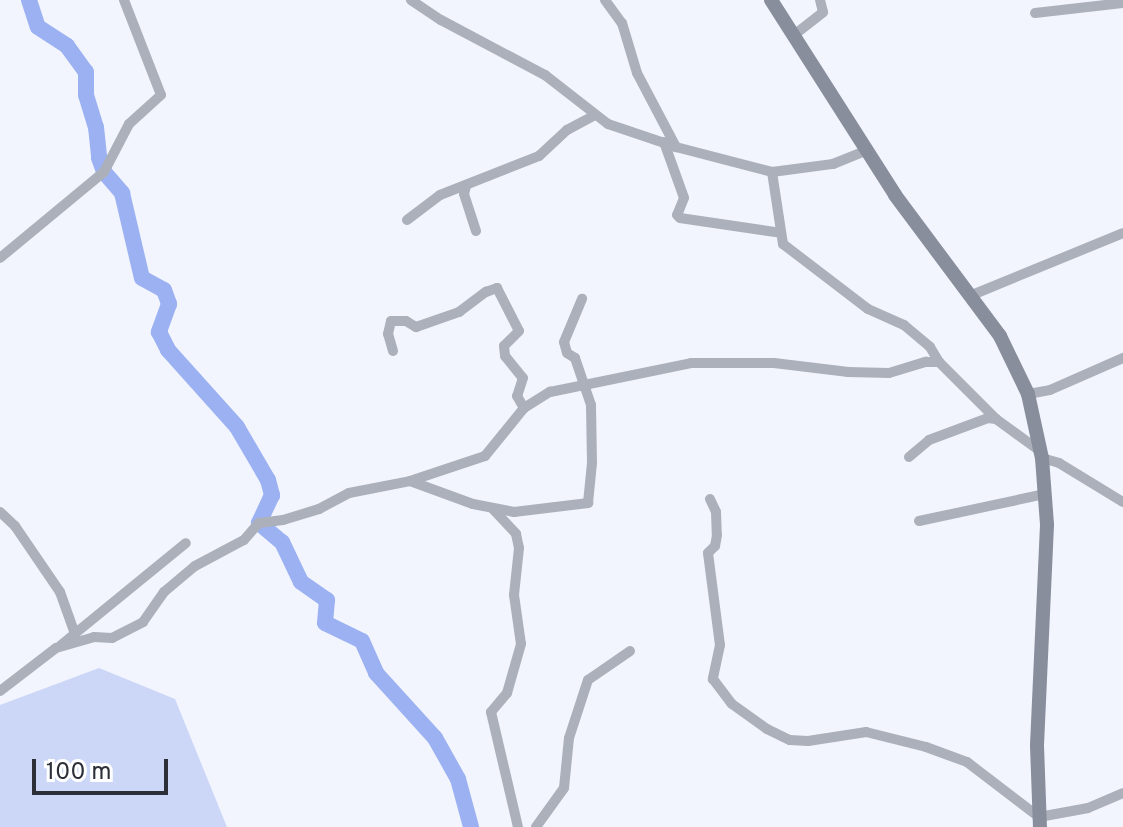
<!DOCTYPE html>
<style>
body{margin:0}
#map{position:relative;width:1123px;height:827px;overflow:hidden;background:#f2f5fe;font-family:Overpass,sans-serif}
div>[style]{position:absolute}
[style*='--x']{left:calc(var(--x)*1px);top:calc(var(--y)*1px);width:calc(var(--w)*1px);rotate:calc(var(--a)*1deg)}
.green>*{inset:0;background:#ccd7f8}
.river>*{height:16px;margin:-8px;padding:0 8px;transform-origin:8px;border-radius:8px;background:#9bb1f2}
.street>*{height:10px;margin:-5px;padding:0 5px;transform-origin:5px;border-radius:5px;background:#acb0ba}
.secondary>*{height:14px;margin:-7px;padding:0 7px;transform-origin:7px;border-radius:7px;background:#898e9c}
span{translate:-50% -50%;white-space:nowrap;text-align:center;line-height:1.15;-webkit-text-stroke:8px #fff;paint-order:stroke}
.scale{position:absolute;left:32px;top:759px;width:136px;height:36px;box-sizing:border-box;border:4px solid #2c2f38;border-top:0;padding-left:10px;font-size:24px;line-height:28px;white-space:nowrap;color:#2c2f38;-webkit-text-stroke:6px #fff;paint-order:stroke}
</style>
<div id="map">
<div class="green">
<i style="clip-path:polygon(99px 668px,175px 699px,227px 827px,0 827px,0 705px)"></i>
</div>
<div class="river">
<i style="--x:29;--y:0;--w:28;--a:72"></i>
<i style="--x:38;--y:27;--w:35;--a:33"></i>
<i style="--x:67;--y:46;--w:32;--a:54"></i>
<i style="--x:86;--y:72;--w:23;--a:90"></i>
<i style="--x:86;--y:95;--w:34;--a:73"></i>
<i style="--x:96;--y:127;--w:31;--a:84"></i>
<i style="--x:99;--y:158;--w:15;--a:70"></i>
<i style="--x:104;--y:172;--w:28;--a:49"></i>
<i style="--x:122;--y:193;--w:87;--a:76.8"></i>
<i style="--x:142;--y:278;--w:25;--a:29"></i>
<i style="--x:164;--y:290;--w:15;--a:70"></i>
<i style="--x:169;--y:304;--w:30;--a:110"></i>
<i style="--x:159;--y:332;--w:20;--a:63"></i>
<i style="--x:168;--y:350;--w:103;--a:48.1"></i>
<i style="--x:237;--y:427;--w:61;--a:59.7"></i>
<i style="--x:268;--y:480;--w:16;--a:75"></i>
<i style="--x:272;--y:495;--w:31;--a:115"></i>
<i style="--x:259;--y:523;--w:30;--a:40"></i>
<i style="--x:282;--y:542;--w:44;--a:64.6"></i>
<i style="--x:301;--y:582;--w:32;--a:35"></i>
<i style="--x:327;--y:600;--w:23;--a:95"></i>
<i style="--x:325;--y:623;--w:41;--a:25.9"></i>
<i style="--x:362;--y:641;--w:35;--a:66"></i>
<i style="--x:376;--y:673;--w:88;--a:47.8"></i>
<i style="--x:435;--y:738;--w:47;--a:60.7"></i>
<i style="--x:458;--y:779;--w:50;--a:74.8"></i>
</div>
<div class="street">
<i style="--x:411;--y:0;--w:36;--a:34"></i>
<i style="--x:441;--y:20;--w:118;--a:27.9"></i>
<i style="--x:545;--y:75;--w:80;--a:37.9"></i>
<i style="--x:608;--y:124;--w:72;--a:18.7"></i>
<i style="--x:676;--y:147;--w:99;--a:14.6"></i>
<i style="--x:772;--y:172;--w:62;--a:-7.5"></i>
<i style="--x:833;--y:164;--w:35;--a:-22"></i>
<i style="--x:605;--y:0;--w:29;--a:54"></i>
<i style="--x:622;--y:23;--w:52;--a:73.3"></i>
<i style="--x:637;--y:73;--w:84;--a:62.2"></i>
<i style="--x:1035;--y:13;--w:89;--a:-6.5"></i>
<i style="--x:794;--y:35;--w:37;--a:-38"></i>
<i style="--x:823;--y:12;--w:12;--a:-104"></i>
<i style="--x:664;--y:142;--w:59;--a:70.3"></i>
<i style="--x:684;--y:198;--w:18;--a:112"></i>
<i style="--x:677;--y:215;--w:4;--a:45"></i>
<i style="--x:680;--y:218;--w:102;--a:8.4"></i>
<i style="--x:772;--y:172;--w:73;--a:81.3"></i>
<i style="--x:783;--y:244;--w:107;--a:37.4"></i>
<i style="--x:868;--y:309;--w:39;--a:24"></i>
<i style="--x:904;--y:325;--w:34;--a:40"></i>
<i style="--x:930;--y:347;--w:17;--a:59"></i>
<i style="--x:939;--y:362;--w:81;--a:45"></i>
<i style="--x:996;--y:419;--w:54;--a:36"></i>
<i style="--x:466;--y:186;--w:8;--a:104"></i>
<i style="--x:464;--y:194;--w:39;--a:72"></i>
<i style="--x:407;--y:220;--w:41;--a:-37.1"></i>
<i style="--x:440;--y:195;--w:106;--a:-21.5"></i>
<i style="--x:539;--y:156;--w:38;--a:-43"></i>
<i style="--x:567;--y:130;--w:30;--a:-28"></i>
<i style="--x:0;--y:258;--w:135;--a:-39.6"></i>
<i style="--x:104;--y:172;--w:54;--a:-62.5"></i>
<i style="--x:129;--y:124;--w:43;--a:-42.2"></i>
<i style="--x:161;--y:95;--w:102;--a:-111.3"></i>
<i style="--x:972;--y:295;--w:163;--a:-22.3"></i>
<i style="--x:393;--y:351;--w:18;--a:-106"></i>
<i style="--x:388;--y:334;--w:13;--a:-77"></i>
<i style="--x:391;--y:321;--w:15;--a:0"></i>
<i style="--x:406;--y:321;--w:12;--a:31"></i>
<i style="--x:416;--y:327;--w:46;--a:-19.2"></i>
<i style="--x:459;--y:312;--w:34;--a:-37"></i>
<i style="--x:486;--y:292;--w:12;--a:-20"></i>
<i style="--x:497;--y:288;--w:48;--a:62.9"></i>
<i style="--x:519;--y:331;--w:21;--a:135"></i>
<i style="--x:504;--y:346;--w:10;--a:84"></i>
<i style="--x:505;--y:356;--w:28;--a:51"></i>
<i style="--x:523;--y:378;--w:19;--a:108"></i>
<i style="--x:517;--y:396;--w:14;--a:60"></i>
<i style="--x:1028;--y:394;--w:22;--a:-10"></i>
<i style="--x:1050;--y:390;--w:80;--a:-23.7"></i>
<i style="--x:909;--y:457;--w:26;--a:-40"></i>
<i style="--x:929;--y:440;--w:63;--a:-20.4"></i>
<i style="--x:988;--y:418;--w:8;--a:7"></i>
<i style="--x:1042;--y:458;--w:18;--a:16"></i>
<i style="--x:1059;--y:463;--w:75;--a:31.4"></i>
<i style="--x:410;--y:481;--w:67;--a:20.1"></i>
<i style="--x:473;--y:504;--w:42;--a:11"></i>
<i style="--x:514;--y:512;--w:75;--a:-6.9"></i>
<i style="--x:588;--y:503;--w:40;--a:-84.3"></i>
<i style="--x:592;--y:463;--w:58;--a:-91"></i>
<i style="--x:591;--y:405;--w:50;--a:-108.8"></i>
<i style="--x:575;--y:358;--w:9;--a:-148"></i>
<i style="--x:567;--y:353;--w:11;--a:-105"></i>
<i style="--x:564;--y:342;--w:47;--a:-67.3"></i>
<i style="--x:710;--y:499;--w:14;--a:65"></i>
<i style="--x:716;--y:512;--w:23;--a:88"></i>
<i style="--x:717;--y:535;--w:11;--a:100"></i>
<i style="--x:715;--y:546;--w:10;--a:135"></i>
<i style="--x:708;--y:553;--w:93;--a:82.6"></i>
<i style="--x:720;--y:645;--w:35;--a:102"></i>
<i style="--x:713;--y:679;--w:31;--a:53"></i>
<i style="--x:732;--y:704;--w:43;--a:35.5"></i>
<i style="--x:767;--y:729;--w:25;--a:26"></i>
<i style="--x:790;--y:740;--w:18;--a:3"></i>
<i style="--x:808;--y:741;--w:59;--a:-8.8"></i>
<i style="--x:866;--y:732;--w:62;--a:14"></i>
<i style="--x:926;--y:747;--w:44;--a:20.1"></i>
<i style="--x:967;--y:762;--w:91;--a:37.4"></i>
<i style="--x:1039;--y:817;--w:50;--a:-10.4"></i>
<i style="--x:1088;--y:808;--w:38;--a:-23"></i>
<i style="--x:493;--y:509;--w:34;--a:47"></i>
<i style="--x:516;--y:534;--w:14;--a:78"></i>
<i style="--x:519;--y:548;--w:47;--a:96.1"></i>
<i style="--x:514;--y:595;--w:49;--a:81.9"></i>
<i style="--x:521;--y:644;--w:51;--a:105.9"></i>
<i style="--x:507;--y:693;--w:25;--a:130"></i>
<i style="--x:491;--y:712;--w:118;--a:76.8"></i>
<i style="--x:0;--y:512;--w:21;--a:43"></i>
<i style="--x:15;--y:526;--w:80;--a:55.7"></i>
<i style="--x:60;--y:592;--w:45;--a:70.3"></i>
<i style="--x:919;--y:521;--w:129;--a:-12.1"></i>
<i style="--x:61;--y:645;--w:161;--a:-39.2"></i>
<i style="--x:0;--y:691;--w:71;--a:-37.5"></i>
<i style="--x:56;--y:648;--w:40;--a:-16"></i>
<i style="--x:94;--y:637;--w:18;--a:3"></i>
<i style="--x:112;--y:638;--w:35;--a:-27"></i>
<i style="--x:143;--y:622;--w:37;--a:-55"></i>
<i style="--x:164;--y:592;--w:40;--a:-40"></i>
<i style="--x:195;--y:566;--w:55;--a:-28"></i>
<i style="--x:244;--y:540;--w:23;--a:-49"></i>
<i style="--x:259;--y:523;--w:24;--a:-7"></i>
<i style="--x:283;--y:520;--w:38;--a:-17"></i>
<i style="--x:319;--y:509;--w:34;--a:-28"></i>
<i style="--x:349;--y:493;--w:62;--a:-11.1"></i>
<i style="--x:410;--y:481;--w:79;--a:-18.4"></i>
<i style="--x:485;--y:456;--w:62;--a:-50.9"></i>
<i style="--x:524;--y:408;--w:31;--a:-32"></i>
<i style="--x:550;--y:392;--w:144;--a:-11.6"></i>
<i style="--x:691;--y:363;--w:83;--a:0"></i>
<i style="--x:774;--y:363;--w:75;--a:6.9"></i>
<i style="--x:848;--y:372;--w:41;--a:1.4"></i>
<i style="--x:889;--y:373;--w:39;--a:-17"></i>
<i style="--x:926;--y:362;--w:13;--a:0"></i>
<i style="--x:536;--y:827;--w:48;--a:-54.3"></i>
<i style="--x:564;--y:788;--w:50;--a:-84.3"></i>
<i style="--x:569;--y:738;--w:61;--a:-71.9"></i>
<i style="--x:588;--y:680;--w:51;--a:-34.6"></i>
</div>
<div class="secondary">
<i style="--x:771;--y:0;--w:231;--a:57.5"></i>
<i style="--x:895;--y:195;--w:176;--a:53.3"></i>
<i style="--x:1000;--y:336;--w:64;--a:64.2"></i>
<i style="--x:1028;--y:394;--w:66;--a:77.7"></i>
<i style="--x:1042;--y:458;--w:67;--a:85.7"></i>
<i style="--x:1047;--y:525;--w:221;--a:92.6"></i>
<i style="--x:1037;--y:746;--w:81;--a:87.9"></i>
</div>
<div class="scale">100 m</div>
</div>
